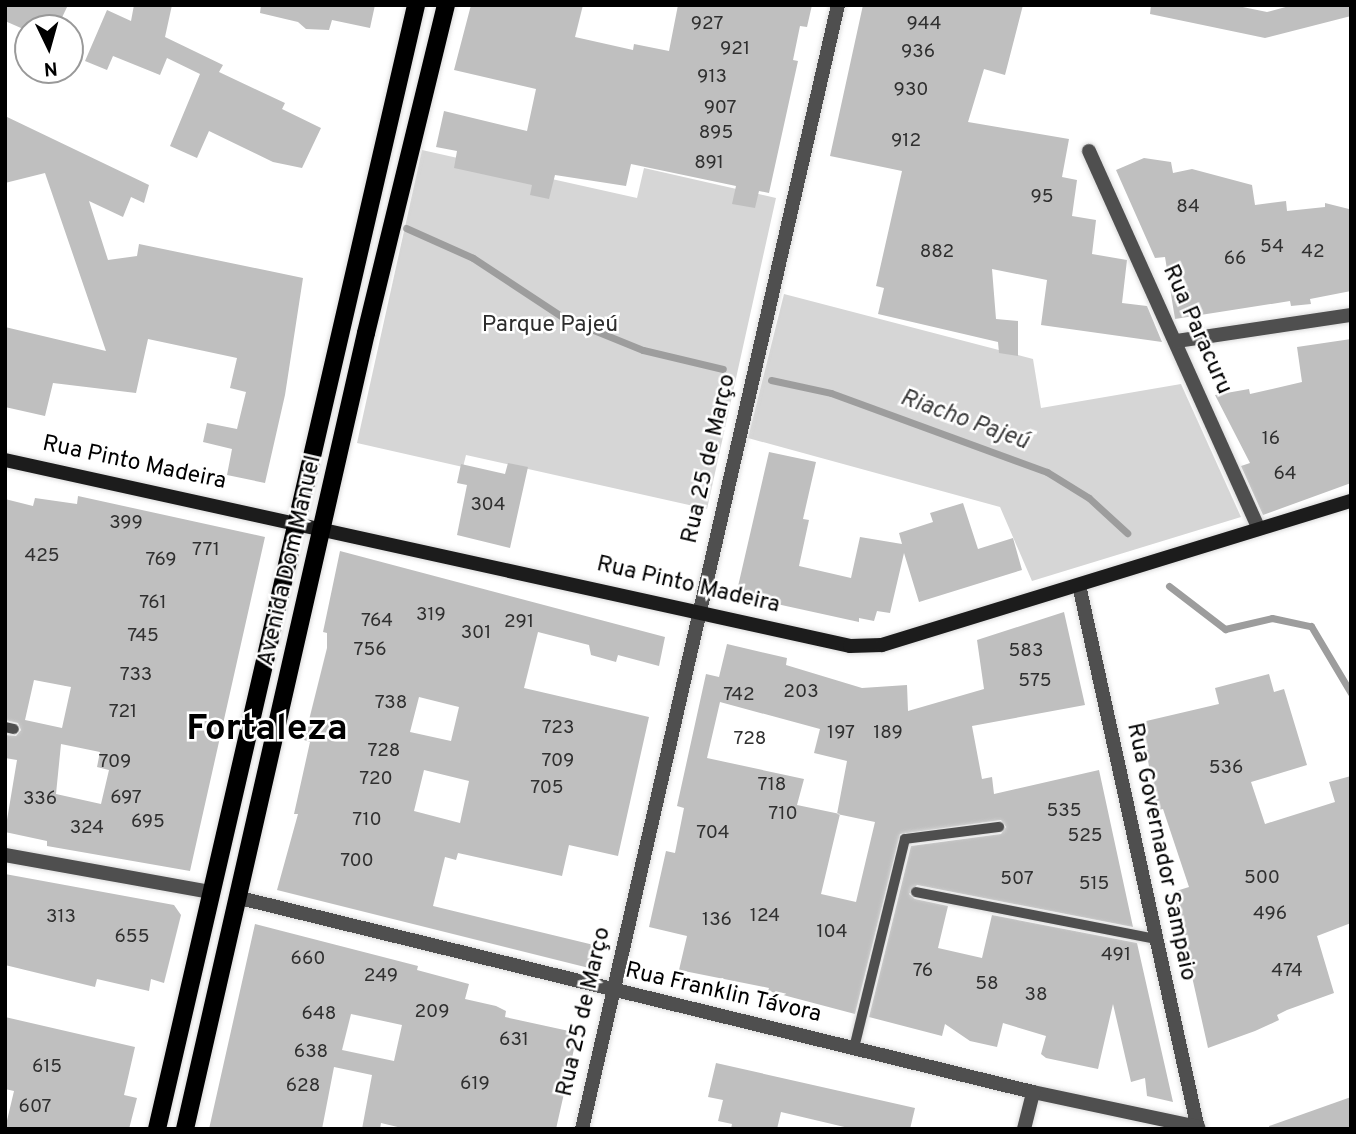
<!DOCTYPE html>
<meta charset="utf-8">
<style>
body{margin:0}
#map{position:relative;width:1356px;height:1134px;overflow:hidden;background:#fff;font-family:Overpass,sans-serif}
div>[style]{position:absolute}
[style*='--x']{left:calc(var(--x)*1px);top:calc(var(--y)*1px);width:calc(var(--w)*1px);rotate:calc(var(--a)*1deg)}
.green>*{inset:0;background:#d6d6d6}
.stream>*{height:7px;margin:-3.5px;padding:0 3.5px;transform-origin:3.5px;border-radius:3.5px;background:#9d9d9d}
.building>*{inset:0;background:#bfbfbf}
.roads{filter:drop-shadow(0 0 2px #dbdbdb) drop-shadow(0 0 2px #dbdbdb)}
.lane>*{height:10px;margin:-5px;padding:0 5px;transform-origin:5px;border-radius:5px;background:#4f4f4f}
.street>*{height:14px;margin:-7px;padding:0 7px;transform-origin:7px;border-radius:7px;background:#4f4f4f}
.secondary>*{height:14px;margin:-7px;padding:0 7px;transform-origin:7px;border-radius:7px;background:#1c1c1c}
.primary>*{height:18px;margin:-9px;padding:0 9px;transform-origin:9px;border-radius:9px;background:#000}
span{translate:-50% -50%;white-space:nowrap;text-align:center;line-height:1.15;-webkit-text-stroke:5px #fff;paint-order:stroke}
.number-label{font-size:19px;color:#303030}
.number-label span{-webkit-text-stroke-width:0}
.park-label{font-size:23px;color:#2d2d2d}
.street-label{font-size:23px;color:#000}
.water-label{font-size:24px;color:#3e3e3e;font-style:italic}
.town-label{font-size:37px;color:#000;font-weight:700}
.frame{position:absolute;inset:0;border:7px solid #000;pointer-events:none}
.north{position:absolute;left:14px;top:14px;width:70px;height:70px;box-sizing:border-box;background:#fff;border:2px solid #999;border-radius:50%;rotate:175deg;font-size:19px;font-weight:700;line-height:28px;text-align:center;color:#000}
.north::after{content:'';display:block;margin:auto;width:24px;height:32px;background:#000;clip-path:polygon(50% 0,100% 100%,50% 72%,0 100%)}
</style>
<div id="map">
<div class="green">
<i style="clip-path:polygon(422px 150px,637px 198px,644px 168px,776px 198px,707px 509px,466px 455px,463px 467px,357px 443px)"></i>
<i style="clip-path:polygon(784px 294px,1033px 359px,1041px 408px,1181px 384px,1241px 517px,1032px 581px,1000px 507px,748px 438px)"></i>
</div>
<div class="stream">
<i style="--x:406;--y:228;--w:73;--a:24.1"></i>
<i style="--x:473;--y:258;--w:109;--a:33.4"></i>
<i style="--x:564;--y:318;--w:85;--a:22.1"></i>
<i style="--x:643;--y:350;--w:82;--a:13.4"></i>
<i style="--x:771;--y:380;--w:61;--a:12.2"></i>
<i style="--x:831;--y:393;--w:230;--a:20.1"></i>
<i style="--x:1047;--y:472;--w:49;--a:31.8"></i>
<i style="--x:1089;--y:498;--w:52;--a:42.6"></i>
<i style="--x:1169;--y:586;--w:71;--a:37.5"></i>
<i style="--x:1225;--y:629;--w:48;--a:-13.2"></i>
<i style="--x:1272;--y:618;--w:40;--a:12"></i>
<i style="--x:1311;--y:626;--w:78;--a:59.2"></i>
</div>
<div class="building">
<i style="clip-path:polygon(5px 5px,68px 5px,57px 28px,21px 28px,5px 21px)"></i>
<i style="clip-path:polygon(134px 5px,172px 5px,165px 37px,223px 65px,219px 72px,285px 103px,282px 109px,321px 128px,302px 168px,273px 162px,209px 131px,197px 158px,170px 146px,200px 74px,167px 58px,160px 75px,113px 56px,107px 70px,85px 61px,107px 10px,131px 21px)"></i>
<i style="clip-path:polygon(261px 5px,375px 5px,370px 28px,332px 20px,329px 30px,306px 29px,298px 22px,260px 13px)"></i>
<i style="clip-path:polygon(471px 5px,583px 5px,575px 37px,633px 50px,634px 44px,669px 51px,678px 5px,812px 5px,807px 27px,800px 26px,793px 60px,798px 61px,769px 193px,759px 191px,755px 208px,732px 204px,736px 186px,631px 164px,626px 186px,555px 175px,549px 199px,530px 195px,532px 185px,454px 168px,457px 151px,436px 147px,444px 111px,527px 131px,536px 89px,454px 70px)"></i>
<i style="clip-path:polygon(863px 5px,1023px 5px,1005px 75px,984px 69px,968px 122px,1069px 139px,1062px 177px,1077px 180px,1072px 216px,1096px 220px,1092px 254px,1127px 260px,1122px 303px,1147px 306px,1162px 342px,1041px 325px,1047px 280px,992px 269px,996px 319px,1018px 321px,1018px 356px,999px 353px,998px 342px,878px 314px,884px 288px,876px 286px,902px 171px,830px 156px)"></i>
<i style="clip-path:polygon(1151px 5px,1233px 5px,1267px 12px,1293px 5px,1351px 5px,1351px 16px,1265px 38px,1150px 14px)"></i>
<i style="clip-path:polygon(5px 116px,149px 185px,144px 203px,131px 197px,123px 217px,89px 201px,108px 260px,137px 256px,139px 244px,303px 278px,285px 395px,265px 483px,227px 475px,232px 449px,203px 442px,207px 423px,237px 429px,246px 392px,230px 388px,237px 358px,148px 339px,136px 393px,53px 383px,45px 416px,5px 407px,5px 327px,106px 351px,45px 173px,5px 183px)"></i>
<i style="clip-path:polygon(1144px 158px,1171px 162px,1173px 173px,1192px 169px,1252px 185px,1255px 205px,1286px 201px,1287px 211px,1325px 207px,1325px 203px,1349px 209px,1351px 291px,1310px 299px,1311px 304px,1291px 306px,1290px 301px,1175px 319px,1165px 257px,1155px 258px,1116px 170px)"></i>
<i style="clip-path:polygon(1351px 339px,1351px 483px,1263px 515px,1241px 466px,1250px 463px,1215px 395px,1249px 389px,1250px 394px,1302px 382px,1297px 347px)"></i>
<i style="clip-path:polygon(769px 452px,816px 462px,803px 519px,809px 520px,799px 566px,851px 578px,860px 537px,902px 544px,899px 533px,933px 522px,930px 513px,963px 503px,978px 549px,1013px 538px,1022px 570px,919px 602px,904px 553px,890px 613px,877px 611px,874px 621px,859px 618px,859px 622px,736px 595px)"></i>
<i style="clip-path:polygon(508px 463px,528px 467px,510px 548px,457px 535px,467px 485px,457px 483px,461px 464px,505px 474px)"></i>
<i style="clip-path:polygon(evenodd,78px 496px,265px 537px,190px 871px,47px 846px,47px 841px,5px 832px,17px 760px,5px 758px,5px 735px,16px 736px,21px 730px,18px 723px,5px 720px,5px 499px,33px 506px,35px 498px,77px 504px,78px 496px,34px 680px,71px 687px,62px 728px,25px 720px,34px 680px,78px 496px,61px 744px,100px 752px,97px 767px,109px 770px,101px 804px,56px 794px,61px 744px)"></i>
<i style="clip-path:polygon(evenodd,340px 551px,665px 637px,659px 666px,618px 655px,616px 662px,591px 655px,589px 645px,538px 632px,524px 688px,649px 717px,618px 856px,569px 845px,562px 876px,458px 853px,456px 860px,445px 857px,433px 906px,598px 946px,593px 969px,277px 890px,298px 814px,294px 814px,310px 742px,304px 740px,327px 648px,327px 633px,323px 632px,340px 551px,419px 697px,459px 707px,451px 741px,410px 732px,419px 697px,340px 551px,424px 770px,469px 781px,460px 823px,414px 811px,424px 770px)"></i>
<i style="clip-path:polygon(evenodd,1064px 612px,1085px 705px,972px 726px,982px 779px,992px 777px,994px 794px,1099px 770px,1133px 927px,917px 885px,909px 894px,915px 899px,948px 906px,938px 948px,982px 958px,992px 915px,1137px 943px,1173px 1102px,1147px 1096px,1145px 1078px,1131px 1082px,1113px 1004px,1098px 1069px,1046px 1058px,1041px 1054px,1046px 1036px,1003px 1023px,997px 1047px,970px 1041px,945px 1024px,942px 1036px,869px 1017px,911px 846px,1001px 834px,1006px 827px,1001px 820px,900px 834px,855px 1014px,768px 991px,769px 988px,679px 970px,687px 936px,649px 927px,666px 851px,675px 853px,684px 808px,677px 806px,706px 674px,719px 677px,727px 644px,787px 658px,786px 665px,862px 688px,907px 685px,908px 711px,984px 689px,977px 640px,1064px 612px,720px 702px,820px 729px,814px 753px,847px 761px,837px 814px,875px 822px,856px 902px,821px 894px,840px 814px,797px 805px,804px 779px,707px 758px,720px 702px)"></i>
<i style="clip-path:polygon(1269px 674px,1274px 692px,1284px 689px,1307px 765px,1251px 782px,1265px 824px,1335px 802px,1329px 782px,1351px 776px,1351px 923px,1317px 936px,1334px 993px,1287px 1010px,1277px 1015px,1279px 1020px,1255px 1031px,1208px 1048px,1173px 892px,1189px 887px,1163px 809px,1156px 811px,1142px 722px,1219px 704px,1215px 688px)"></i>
<i style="clip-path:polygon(5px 874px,174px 905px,181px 915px,164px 983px,151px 979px,149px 991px,97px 979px,95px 987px,5px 965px)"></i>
<i style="clip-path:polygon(evenodd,255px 924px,418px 966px,417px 970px,469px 984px,465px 999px,496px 1006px,506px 1011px,505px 1017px,569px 1031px,571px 1039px,576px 1040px,556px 1129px,406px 1129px,381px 1123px,380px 1129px,362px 1129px,372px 1075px,334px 1067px,322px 1129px,209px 1129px,255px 924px,351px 1014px,402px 1025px,394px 1061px,342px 1050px,351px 1014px)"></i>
<i style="clip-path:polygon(5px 1017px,135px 1047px,124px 1095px,137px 1098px,129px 1129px,5px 1129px,14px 1091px,5px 1089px)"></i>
<i style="clip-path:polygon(716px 1063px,915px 1108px,910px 1129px,853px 1129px,781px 1112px,777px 1129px,731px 1129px,732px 1124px,718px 1121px,723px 1100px,708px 1097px)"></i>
<i style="clip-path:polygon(1351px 1097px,1351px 1129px,1270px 1129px,1269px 1126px)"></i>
</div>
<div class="roads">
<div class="lane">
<i style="--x:5;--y:727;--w:9;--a:13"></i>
<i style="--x:916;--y:892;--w:244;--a:11.1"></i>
<i style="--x:854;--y:1048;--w:215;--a:-76.3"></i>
<i style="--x:905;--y:839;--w:95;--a:-7.3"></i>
</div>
<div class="street">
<i style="--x:1089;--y:151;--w:414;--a:65.8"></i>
<i style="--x:1177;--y:341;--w:176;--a:-8.5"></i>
<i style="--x:1079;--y:585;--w:557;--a:77.66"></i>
<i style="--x:5;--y:855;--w:208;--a:10.2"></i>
<i style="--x:240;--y:898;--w:816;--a:13.75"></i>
<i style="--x:1033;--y:1092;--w:169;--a:12"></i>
<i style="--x:582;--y:1129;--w:1153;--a:-77.17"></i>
<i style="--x:1024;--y:1129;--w:38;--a:-76"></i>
</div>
<div class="secondary">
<i style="--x:5;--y:460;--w:865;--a:12.41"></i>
<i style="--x:850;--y:646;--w:32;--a:-2"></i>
<i style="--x:882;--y:645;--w:491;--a:-17.1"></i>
</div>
<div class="primary">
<i style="--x:157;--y:1129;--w:1153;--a:-77.02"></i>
<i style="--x:185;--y:1129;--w:816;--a:-77.19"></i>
<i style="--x:366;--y:333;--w:338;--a:-76.3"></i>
</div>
</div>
<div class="number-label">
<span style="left:707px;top:25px">927</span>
<span style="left:924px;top:25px">944</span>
<span style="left:735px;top:50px">921</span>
<span style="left:918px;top:53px">936</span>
<span style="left:712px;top:78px">913</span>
<span style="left:911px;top:91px">930</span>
<span style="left:720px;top:109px">907</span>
<span style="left:716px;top:134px">895</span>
<span style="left:906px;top:142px">912</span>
<span style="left:709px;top:164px">891</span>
<span style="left:1042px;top:198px">95</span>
<span style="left:1188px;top:208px">84</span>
<span style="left:1272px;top:248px">54</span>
<span style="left:937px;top:253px">882</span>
<span style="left:1313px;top:253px">42</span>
<span style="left:1235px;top:260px">66</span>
<span style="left:1271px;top:440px">16</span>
<span style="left:1285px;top:475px">64</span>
<span style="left:488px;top:506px">304</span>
<span style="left:126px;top:524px">399</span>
<span style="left:206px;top:551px">771</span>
<span style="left:42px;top:557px">425</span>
<span style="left:161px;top:561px">769</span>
<span style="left:153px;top:604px">761</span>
<span style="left:431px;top:616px">319</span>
<span style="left:377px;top:622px">764</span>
<span style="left:519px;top:623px">291</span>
<span style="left:476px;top:634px">301</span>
<span style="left:143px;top:637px">745</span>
<span style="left:370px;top:651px">756</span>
<span style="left:1026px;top:652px">583</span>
<span style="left:136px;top:676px">733</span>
<span style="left:1035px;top:682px">575</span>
<span style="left:801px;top:693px">203</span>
<span style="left:739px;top:696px">742</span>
<span style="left:391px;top:704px">738</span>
<span style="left:123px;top:713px">721</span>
<span style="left:558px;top:729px">723</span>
<span style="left:841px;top:734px">197</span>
<span style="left:888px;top:734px">189</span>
<span style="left:750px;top:740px">728</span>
<span style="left:384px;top:752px">728</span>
<span style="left:558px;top:762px">709</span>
<span style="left:115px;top:763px">709</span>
<span style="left:1226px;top:769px">536</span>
<span style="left:376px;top:780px">720</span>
<span style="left:772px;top:786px">718</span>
<span style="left:547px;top:789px">705</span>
<span style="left:126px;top:799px">697</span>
<span style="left:40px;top:800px">336</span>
<span style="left:1064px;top:812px">535</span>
<span style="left:783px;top:815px">710</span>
<span style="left:367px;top:821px">710</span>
<span style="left:148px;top:823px">695</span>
<span style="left:87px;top:829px">324</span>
<span style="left:713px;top:834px">704</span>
<span style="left:1085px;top:837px">525</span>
<span style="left:357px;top:862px">700</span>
<span style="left:1262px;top:879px">500</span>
<span style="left:1017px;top:880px">507</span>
<span style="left:1094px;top:885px">515</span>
<span style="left:1270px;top:915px">496</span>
<span style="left:765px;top:917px">124</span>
<span style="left:61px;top:918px">313</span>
<span style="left:717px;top:921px">136</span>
<span style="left:832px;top:933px">104</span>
<span style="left:132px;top:938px">655</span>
<span style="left:1116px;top:956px">491</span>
<span style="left:308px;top:960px">660</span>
<span style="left:923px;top:972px">76</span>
<span style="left:1287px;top:972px">474</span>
<span style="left:381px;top:977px">249</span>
<span style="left:987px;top:985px">58</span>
<span style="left:1036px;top:996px">38</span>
<span style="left:432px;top:1013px">209</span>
<span style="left:319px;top:1015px">648</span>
<span style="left:514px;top:1041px">631</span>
<span style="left:311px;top:1053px">638</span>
<span style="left:47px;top:1068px">615</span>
<span style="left:475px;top:1085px">619</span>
<span style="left:303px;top:1087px">628</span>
<span style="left:35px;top:1108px">607</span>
</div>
<div class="park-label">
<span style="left:550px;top:326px">Parque Pajeú</span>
</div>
<div class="street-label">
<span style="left:1196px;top:330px;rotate:66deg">Rua Paracuru</span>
<span style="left:710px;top:459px;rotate:-77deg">Rua 25 de Março</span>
<span style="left:134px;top:464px;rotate:12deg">Rua Pinto Madeira</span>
<span style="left:291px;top:561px;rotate:-77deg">Avenida Dom Manuel</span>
<span style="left:688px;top:586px;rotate:13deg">Rua Pinto Madeira</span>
<span style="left:1160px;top:852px;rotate:78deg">Rua Governador Sampaio</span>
<span style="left:723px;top:994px;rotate:13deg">Rua Franklin Távora</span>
<span style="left:585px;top:1012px;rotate:-77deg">Rua 25 de Março</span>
</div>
<div class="water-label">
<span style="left:964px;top:421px;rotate:20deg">Riacho Pajeú</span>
</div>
<div class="town-label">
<span style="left:267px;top:730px">Fortaleza</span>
</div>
<div class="frame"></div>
<div class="north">N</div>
</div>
